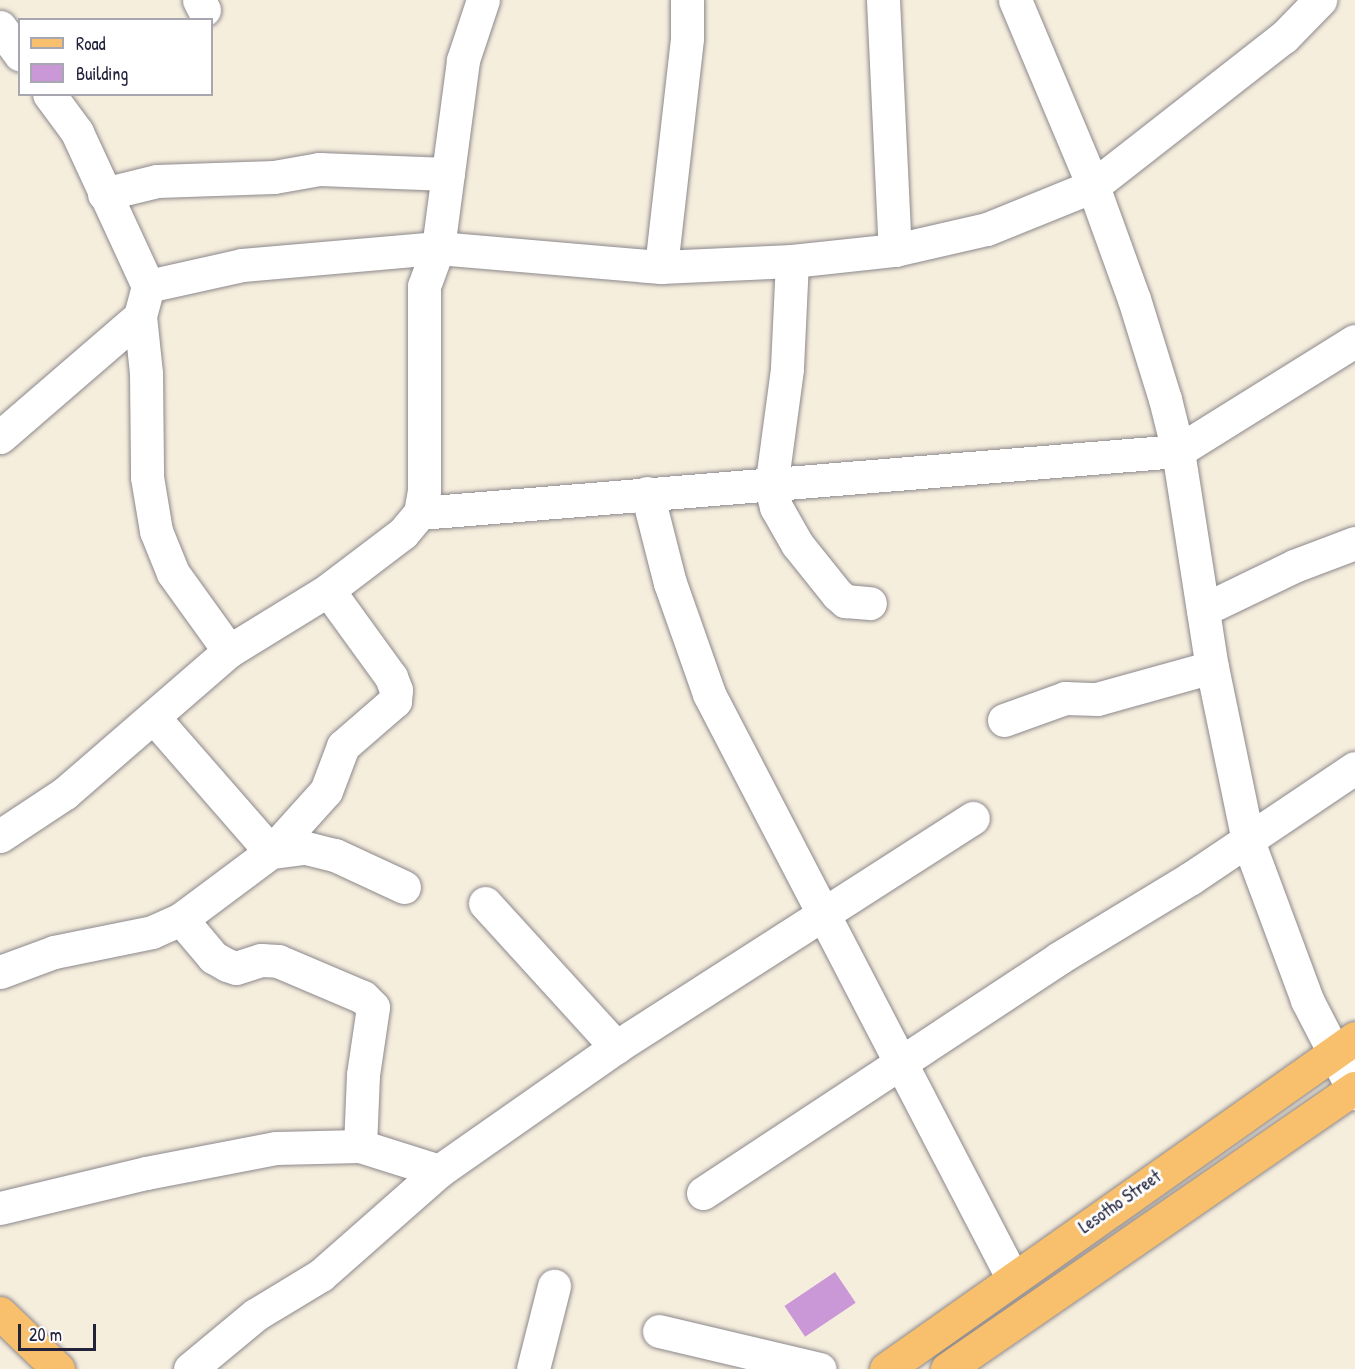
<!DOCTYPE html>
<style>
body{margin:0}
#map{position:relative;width:1355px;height:1369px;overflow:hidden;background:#f6eedd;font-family:"Patrick Hand",sans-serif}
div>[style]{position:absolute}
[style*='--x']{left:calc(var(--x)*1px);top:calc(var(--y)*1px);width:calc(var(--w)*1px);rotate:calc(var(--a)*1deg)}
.building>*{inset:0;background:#ca97d7;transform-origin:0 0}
.roads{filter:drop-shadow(0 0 2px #8c888c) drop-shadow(0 0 2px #8c888c)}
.minor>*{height:33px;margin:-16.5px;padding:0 16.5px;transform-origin:16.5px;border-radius:16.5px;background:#fff}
.major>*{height:33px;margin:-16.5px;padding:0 16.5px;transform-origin:16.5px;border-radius:16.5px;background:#f8bf6c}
span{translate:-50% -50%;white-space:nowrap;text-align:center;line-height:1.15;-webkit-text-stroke:6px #fff;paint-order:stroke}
.street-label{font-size:18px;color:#22223b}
.legend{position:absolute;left:18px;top:18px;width:195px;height:78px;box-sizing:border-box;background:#fff;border:2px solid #a7a7b1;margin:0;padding:8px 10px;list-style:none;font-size:18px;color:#22223b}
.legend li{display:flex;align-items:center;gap:12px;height:30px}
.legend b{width:30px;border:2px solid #a7a7b1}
.scale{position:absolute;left:18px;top:1324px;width:78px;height:27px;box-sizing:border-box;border:3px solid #22223b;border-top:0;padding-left:8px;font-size:18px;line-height:21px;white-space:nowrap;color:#22223b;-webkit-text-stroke:4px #fff;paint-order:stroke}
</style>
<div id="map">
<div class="building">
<i style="left:835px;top:1272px;width:37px;height:61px;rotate:56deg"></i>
</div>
<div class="roads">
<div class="minor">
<i style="--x:199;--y:0;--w:11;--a:63"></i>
<i style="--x:883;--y:0;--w:250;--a:87.3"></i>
<i style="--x:1015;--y:0;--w:202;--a:67.2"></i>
<i style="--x:1093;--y:186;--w:120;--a:70.1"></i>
<i style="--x:1134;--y:299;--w:105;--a:72.8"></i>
<i style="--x:1165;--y:399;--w:54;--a:76"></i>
<i style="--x:1178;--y:451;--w:219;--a:81.1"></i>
<i style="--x:1212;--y:667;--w:178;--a:78.3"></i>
<i style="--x:1248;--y:841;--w:170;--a:69.6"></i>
<i style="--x:1307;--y:1000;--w:105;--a:62.7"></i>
<i style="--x:0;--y:27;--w:34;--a:54"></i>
<i style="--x:104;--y:194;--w:55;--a:-13.8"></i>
<i style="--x:157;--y:181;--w:117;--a:-2"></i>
<i style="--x:274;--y:177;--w:46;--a:-10.1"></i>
<i style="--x:319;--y:169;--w:129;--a:2.2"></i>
<i style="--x:792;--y:261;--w:108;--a:92.7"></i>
<i style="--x:787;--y:369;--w:119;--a:97.7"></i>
<i style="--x:771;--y:487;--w:21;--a:76"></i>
<i style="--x:776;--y:507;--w:43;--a:60.4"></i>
<i style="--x:797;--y:544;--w:64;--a:51.3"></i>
<i style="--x:837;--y:594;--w:11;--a:41"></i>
<i style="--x:845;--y:601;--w:25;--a:5"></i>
<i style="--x:661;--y:267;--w:230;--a:-83.5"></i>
<i style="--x:687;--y:38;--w:38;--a:-90"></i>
<i style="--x:148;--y:286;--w:96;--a:-12.6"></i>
<i style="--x:242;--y:265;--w:197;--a:-5"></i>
<i style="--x:438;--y:248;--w:224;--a:4.9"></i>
<i style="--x:661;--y:267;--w:131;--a:-2.6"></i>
<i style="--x:792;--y:261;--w:104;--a:-6.1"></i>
<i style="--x:895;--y:250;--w:94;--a:-12.9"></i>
<i style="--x:987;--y:229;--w:114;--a:-22.1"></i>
<i style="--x:1093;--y:186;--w:242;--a:-38"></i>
<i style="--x:1284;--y:37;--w:52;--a:-45.8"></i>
<i style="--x:140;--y:316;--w:57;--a:84"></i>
<i style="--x:146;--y:373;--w:104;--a:89.4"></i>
<i style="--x:147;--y:477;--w:55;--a:80.5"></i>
<i style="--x:156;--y:531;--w:45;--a:68"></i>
<i style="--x:173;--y:573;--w:96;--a:54.3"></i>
<i style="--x:0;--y:437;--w:185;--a:-40.8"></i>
<i style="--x:140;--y:316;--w:31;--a:-75"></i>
<i style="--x:148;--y:286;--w:170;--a:-114.8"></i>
<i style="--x:77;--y:132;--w:47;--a:-126.4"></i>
<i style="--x:647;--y:493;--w:93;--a:75.7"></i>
<i style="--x:670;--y:583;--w:118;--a:70.6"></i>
<i style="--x:709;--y:694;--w:657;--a:62.54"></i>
<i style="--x:420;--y:513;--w:761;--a:-4.68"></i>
<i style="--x:1178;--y:451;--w:208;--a:-31.9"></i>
<i style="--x:1203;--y:610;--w:101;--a:-25.8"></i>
<i style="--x:1294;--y:566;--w:65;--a:-20.7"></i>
<i style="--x:155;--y:719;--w:176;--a:48.9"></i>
<i style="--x:271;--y:852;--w:82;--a:-48"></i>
<i style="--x:326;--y:791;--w:48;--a:-69.3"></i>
<i style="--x:343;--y:746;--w:69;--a:-40.9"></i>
<i style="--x:395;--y:701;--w:11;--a:-85"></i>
<i style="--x:396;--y:690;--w:14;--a:-111"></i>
<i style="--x:391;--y:677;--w:107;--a:-125.9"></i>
<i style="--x:1004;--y:720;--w:65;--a:-19.8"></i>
<i style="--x:1065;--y:698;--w:32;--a:2"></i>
<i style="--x:1097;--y:699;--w:119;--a:-15.5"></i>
<i style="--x:0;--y:836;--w:78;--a:-33.5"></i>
<i style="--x:65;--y:793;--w:217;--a:-40.9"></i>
<i style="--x:229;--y:651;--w:116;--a:-31.6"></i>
<i style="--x:328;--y:590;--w:94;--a:-37.2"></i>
<i style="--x:403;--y:533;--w:26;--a:-50"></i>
<i style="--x:420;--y:513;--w:22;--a:-80"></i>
<i style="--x:424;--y:491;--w:205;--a:-90"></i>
<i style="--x:424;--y:286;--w:40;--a:-69.8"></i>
<i style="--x:438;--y:248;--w:190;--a:-82.4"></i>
<i style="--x:463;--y:60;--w:63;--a:-71.6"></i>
<i style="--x:485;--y:903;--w:195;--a:47.7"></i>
<i style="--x:181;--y:919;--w:50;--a:49.9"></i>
<i style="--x:213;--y:957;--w:16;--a:30"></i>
<i style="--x:227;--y:965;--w:9;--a:18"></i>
<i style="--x:236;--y:968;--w:26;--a:-18"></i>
<i style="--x:261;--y:960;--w:17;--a:3"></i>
<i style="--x:278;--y:961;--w:92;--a:23"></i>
<i style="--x:363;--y:997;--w:14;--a:45"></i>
<i style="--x:373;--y:1007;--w:69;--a:98.4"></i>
<i style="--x:363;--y:1075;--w:71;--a:92.4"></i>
<i style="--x:0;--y:972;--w:58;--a:-20.3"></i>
<i style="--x:54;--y:952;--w:100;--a:-11.5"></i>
<i style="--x:152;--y:932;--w:32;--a:-24"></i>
<i style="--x:181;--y:919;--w:112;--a:-36.7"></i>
<i style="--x:271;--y:852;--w:35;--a:-7"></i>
<i style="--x:306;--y:848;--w:30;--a:14"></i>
<i style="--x:335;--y:855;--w:76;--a:24.9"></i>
<i style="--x:703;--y:1193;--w:427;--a:-33.4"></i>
<i style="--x:1059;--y:958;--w:154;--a:-31.2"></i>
<i style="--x:1191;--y:878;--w:197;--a:-33.9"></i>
<i style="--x:0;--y:1208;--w:150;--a:-13.5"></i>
<i style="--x:146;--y:1173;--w:132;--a:-10.9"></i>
<i style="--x:276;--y:1148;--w:84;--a:-1.4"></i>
<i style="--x:360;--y:1146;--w:83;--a:17.6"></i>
<i style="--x:659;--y:1331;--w:165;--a:13.3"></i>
<i style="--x:190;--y:1369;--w:85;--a:-39.7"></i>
<i style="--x:255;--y:1315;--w:77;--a:-31.2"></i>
<i style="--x:321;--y:1275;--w:157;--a:-41.4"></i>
<i style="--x:439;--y:1171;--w:216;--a:-35"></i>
<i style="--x:616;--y:1047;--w:424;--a:-32.7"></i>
<i style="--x:533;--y:1369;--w:86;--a:-75.8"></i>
</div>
<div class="major">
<i style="--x:0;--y:1313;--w:81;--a:44"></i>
<i style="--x:886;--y:1369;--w:574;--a:-35.21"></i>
<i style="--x:947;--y:1369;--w:495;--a:-34.6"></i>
</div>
</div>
<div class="street-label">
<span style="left:1120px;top:1202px;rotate:-35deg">Lesotho Street</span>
</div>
<ul class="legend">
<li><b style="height:8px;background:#f8bf6c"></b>Road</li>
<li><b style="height:16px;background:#ca97d7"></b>Building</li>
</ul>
<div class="scale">20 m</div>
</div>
